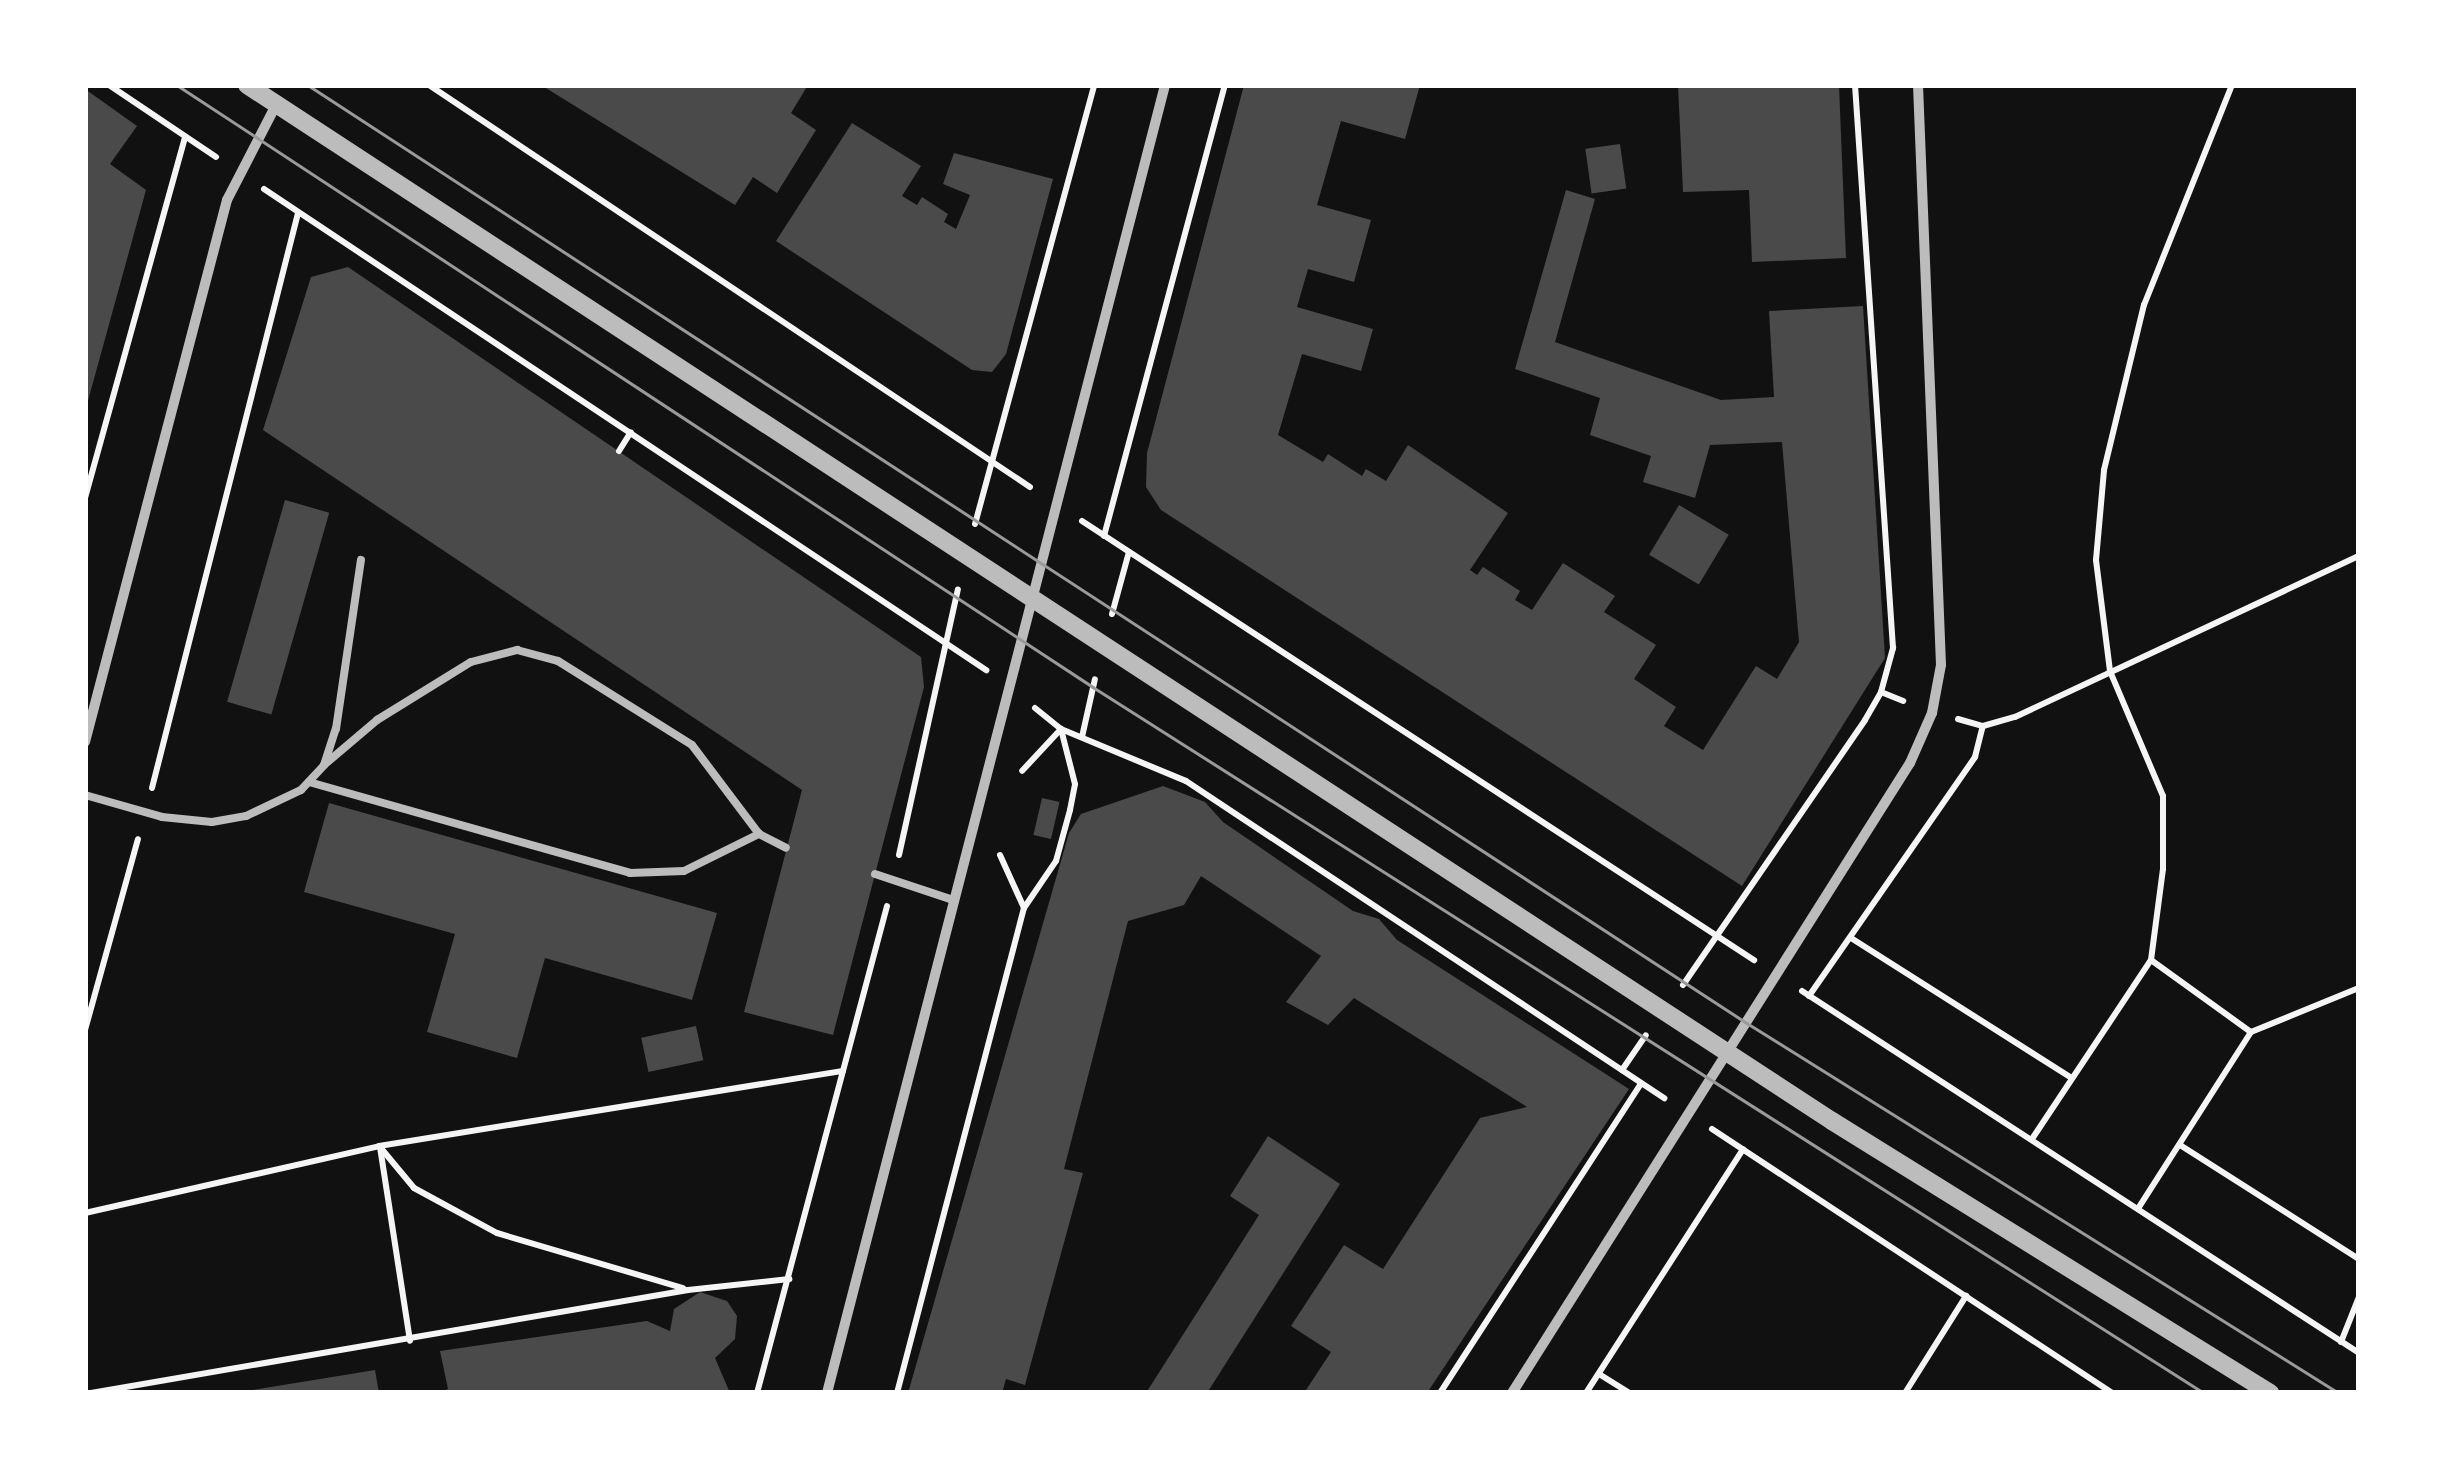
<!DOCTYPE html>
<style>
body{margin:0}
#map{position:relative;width:2444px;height:1478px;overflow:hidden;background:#111;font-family:"DejaVu Sans",sans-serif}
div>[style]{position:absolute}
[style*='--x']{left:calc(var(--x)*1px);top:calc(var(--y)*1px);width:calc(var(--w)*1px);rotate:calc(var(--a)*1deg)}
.building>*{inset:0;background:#4a4a4a;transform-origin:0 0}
.path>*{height:6px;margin:-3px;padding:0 3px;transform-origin:3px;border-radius:3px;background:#f5f5f5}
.service>*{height:8px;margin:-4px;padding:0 4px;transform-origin:4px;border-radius:4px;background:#bcbcbc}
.minor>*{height:10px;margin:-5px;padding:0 5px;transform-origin:5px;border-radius:5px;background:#bcbcbc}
.tertiary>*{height:18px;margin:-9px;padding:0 9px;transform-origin:9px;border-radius:9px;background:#bcbcbc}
.tram>*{height:2.5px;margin:-1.25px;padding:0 1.25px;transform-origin:1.25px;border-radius:1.25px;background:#9a9a9a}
span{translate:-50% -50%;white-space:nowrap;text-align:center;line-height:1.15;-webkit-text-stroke:8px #fff;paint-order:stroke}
.frame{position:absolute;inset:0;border:88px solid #fff;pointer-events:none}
</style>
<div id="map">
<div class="building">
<i style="clip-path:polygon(541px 85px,808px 85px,791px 113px,816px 130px,777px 193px,753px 177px,735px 205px)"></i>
<i style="clip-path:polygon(1244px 85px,1420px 85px,1405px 139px,1341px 121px,1317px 205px,1371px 220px,1354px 282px,1308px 269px,1297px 307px,1373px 329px,1361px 371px,1302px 354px,1278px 435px,1323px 462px,1328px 454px,1362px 476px,1366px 469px,1386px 481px,1408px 445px,1508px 513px,1470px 570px,1477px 575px,1483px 567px,1520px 591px,1515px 600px,1532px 610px,1563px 563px,1615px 596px,1604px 612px,1656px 645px,1634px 679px,1676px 707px,1664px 726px,1703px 750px,1756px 666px,1777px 679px,1799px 642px,1782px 442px,1710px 445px,1695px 498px,1643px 482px,1651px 456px,1590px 435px,1600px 398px,1515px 369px,1566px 190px,1595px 199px,1555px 342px,1721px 400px,1774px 397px,1769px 311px,1863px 306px,1885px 658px,1742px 886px,1161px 510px,1146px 487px,1147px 453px)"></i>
<i style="clip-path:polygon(1678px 85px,1839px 85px,1846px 258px,1752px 262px,1749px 190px,1683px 192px)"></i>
<i style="clip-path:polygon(85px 89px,137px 126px,110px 164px,146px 190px,86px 408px)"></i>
<i style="clip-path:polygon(852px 123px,921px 166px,902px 196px,917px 205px,922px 197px,948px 214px,944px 222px,956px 229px,970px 195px,943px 184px,954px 153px,1053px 179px,1006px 354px,992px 372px,972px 370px,776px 241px)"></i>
<i style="left:1620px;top:144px;width:45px;height:35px;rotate:82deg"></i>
<i style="clip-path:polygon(348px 267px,921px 657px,924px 687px,833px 1035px,744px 1012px,802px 790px,263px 430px,311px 277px)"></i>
<i style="left:285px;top:500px;width:46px;height:210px;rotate:16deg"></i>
<i style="left:1679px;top:505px;width:58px;height:58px;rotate:31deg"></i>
<i style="clip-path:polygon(1163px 786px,1205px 802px,1223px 822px,1353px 911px,1379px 919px,1397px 940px,1629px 1089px,1427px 1393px,1304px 1393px,1331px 1352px,1291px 1326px,1344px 1245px,1383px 1269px,1480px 1118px,1527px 1107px,1354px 998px,1328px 1025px,1286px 1002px,1321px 956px,1201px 876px,1184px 905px,1128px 921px,1064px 1169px,1083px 1173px,1025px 1385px,1006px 1379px,1002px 1393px,908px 1393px,1069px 833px,1081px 814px)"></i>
<i style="left:1042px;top:798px;width:18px;height:38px;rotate:13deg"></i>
<i style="clip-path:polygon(329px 803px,717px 913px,692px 1000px,545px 958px,517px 1058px,427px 1032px,455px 934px,304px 892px)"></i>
<i style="left:696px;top:1026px;width:35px;height:56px;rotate:78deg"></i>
<i style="clip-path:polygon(1268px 1136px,1340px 1184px,1207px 1393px,1146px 1393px,1259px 1215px,1230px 1196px)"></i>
<i style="clip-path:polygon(700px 1292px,727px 1301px,737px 1316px,735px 1339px,715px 1358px,730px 1393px,437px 1393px,448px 1389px,440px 1351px,647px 1321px,670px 1331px,674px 1309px)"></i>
<i style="clip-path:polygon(375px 1370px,379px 1393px,247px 1393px,247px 1391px)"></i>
</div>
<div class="path">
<i style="--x:109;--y:85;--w:129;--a:33.9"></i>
<i style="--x:429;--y:85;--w:723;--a:33.78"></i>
<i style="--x:264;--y:189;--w:868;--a:33.67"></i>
<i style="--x:619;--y:451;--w:22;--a:-58"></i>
<i style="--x:85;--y:498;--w:375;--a:-74.5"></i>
<i style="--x:1082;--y:521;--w:803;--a:33.16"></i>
<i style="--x:975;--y:524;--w:455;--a:-74.8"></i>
<i style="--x:1104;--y:536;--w:467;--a:-75"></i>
<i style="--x:1112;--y:614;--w:64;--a:-74.7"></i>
<i style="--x:1881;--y:692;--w:24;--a:22"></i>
<i style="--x:1035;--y:708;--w:33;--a:39"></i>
<i style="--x:1061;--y:729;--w:135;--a:22.6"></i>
<i style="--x:1186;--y:781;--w:574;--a:33.55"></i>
<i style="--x:1958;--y:719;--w:26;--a:16"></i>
<i style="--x:1983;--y:726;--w:33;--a:-16"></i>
<i style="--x:2015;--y:717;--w:380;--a:-25.1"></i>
<i style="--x:1082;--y:737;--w:59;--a:-77.4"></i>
<i style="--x:152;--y:788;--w:593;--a:-75.75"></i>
<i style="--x:899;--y:855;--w:272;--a:-77.5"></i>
<i style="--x:1000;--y:855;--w:58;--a:65.6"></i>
<i style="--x:1851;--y:938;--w:259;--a:32.4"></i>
<i style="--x:2151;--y:960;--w:92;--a:-82.5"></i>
<i style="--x:2163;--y:869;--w:73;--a:-90"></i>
<i style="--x:2163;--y:796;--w:136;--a:-113"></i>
<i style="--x:2110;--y:671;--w:112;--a:-97.2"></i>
<i style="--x:2096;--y:560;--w:90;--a:-84.9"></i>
<i style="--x:2104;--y:470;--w:170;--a:-76.4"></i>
<i style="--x:2144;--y:305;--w:237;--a:-68.2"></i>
<i style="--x:1683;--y:985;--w:321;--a:-55.5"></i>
<i style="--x:1865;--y:720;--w:32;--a:-60"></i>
<i style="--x:1881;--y:692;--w:46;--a:-74.7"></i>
<i style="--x:1893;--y:648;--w:564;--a:-93.86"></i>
<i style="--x:1802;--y:991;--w:664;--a:33.02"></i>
<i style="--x:1809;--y:996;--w:291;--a:-55.2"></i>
<i style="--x:1975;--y:757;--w:32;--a:-76"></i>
<i style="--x:85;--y:1030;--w:198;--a:-74.5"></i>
<i style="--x:2251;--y:1032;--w:117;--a:-22.2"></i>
<i style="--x:1622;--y:1070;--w:42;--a:-55.6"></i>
<i style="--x:1712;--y:1129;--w:479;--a:33.4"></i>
<i style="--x:2032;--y:1139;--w:215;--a:-56.4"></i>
<i style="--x:2151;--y:960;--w:123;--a:35.8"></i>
<i style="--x:2251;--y:1032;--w:210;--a:122.6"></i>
<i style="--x:2180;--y:1145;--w:212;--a:32.5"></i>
<i style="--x:380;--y:1147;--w:53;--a:50.3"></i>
<i style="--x:414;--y:1188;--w:94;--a:28.5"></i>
<i style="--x:497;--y:1233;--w:194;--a:16.5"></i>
<i style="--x:380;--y:1147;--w:196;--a:81.2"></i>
<i style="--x:85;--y:1213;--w:302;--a:-12.8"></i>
<i style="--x:379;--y:1146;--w:470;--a:-9.2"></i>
<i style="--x:2341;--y:1342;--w:48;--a:-68.2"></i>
<i style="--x:1599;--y:1374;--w:36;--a:32"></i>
<i style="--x:91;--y:1393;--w:606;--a:-9.79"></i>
<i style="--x:688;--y:1290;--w:102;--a:-6.2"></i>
<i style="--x:757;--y:1393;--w:504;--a:-75.05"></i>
<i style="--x:897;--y:1393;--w:501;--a:-75.33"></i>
<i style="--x:1024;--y:908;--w:57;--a:-55.8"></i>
<i style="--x:1056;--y:861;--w:53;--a:-74.6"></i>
<i style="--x:1070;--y:810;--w:26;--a:-79"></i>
<i style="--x:1075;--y:784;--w:57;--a:-104.3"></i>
<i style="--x:1061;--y:729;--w:57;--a:132.9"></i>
<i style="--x:1440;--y:1393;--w:369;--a:-57"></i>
<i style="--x:1586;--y:1393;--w:290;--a:-57.2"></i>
<i style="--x:1905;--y:1393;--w:115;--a:-57.8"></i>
</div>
<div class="service">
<i style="--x:324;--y:765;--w:70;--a:-40.3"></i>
<i style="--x:377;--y:720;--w:110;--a:-31.7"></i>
<i style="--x:471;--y:662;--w:48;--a:-14.6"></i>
<i style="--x:517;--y:650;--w:42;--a:15"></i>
<i style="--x:558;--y:661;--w:158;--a:32.1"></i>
<i style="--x:692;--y:745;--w:111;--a:53"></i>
<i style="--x:759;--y:834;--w:30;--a:27"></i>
<i style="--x:309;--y:782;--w:334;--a:15.8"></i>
<i style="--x:630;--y:873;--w:54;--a:-2.1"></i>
<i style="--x:684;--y:871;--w:84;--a:-26.3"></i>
<i style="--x:85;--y:795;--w:80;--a:15.9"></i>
<i style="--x:162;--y:817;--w:50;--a:5.7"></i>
<i style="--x:212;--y:822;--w:35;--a:-10"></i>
<i style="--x:246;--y:816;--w:61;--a:-25.3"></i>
<i style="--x:301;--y:790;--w:34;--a:-47"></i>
<i style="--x:324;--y:765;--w:38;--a:-72"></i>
<i style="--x:336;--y:729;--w:171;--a:-81.6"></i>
<i style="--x:875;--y:874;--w:82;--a:18.4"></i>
</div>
<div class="minor">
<i style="--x:85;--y:742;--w:560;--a:-75.32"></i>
<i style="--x:227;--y:200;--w:107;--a:-62.7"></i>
<i style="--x:827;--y:1393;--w:1351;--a:-75.51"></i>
<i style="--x:1512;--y:1393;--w:745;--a:-57.72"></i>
<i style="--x:1910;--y:763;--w:55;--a:-66.3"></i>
<i style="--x:1932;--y:713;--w:49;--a:-79.4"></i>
<i style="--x:1941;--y:665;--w:580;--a:-92.27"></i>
</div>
<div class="tertiary">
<i style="--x:247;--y:85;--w:1894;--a:33.17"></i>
<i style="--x:1832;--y:1121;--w:516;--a:31.84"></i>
</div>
<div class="tram">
<i style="--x:177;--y:85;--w:1096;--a:33.31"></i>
<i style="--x:1093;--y:687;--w:1316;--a:32.43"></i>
<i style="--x:308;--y:85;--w:1718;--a:33.1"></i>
<i style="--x:1747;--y:1023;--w:698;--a:32.01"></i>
</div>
<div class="frame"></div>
</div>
